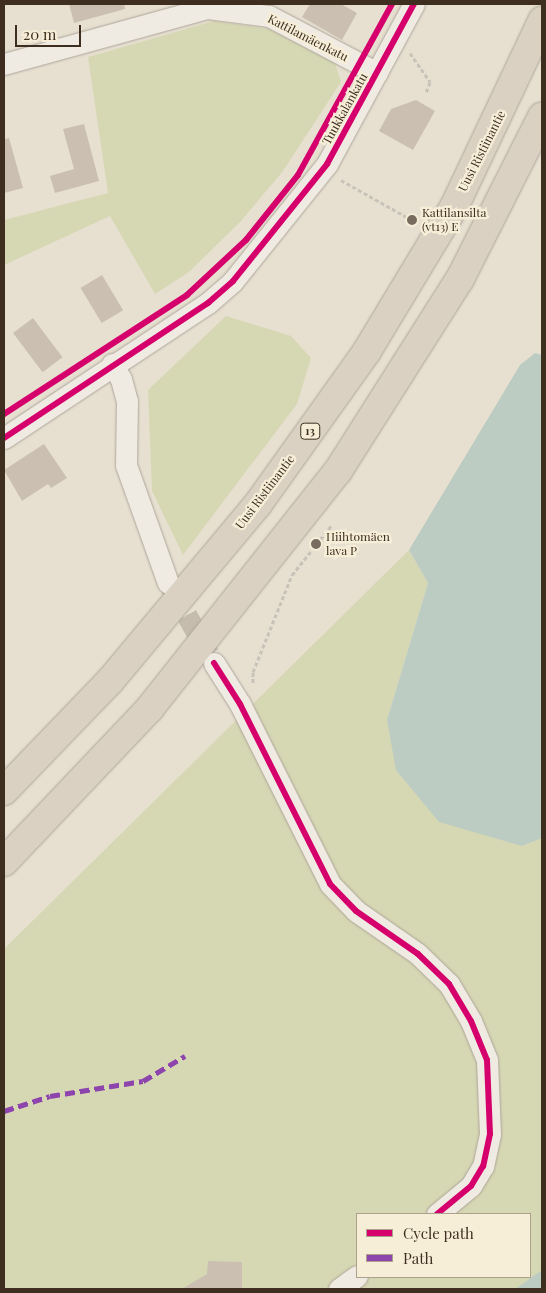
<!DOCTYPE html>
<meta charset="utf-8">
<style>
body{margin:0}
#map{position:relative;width:546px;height:1293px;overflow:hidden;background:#e7e0d1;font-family:"Playfair Display",serif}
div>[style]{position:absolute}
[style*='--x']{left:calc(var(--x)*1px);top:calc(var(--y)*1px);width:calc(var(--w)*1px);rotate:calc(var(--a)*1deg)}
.green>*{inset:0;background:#d6d7b3}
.water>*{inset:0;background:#bcccc2}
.building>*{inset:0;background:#cbbfb2;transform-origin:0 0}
.minor-tunnel>*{height:21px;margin-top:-10.5px;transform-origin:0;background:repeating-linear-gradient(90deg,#c5bcae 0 21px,transparent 0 32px)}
.path>*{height:3px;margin-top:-1.5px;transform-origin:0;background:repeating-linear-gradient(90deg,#c8c2b9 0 4px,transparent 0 6.5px)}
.roads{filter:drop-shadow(0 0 1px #ada599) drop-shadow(0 0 1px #ada599)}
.minor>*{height:21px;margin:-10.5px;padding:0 10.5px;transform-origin:10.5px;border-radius:10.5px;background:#efebe3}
.highway>*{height:28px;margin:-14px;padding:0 14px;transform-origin:14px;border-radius:14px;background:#dad1c2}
.quiet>*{height:5px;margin-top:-2.5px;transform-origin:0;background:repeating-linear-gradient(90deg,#8e44ad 0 10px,transparent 0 15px)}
.cycleway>*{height:6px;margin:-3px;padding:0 3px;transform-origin:3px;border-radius:3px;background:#d6006c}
.dots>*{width:14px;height:14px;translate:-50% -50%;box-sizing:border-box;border:2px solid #f7eed8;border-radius:50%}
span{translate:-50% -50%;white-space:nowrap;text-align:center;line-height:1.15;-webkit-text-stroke:4.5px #f7eed8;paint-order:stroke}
.shield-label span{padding:1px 4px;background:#f7eed8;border:1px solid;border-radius:4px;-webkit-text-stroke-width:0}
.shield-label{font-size:11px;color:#3d2e20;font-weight:700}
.street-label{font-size:12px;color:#3d2e20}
.poi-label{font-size:12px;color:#3d2e20}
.left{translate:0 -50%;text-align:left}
.frame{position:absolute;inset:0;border:5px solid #3d2e20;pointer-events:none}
.legend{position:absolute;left:356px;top:1213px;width:175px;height:65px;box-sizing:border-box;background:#f7eed8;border:1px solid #ada18e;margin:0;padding:6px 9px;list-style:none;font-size:15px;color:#3d2e20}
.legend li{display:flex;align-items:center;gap:10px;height:25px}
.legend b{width:25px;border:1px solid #ada18e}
.scale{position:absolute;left:15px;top:25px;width:66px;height:22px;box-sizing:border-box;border:2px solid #3d2e20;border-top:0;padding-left:6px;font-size:15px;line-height:18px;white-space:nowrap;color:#3d2e20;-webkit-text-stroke:4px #f7eed8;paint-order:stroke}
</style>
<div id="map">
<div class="green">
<i style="clip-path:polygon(214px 21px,269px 29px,335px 63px,341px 82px,283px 171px,241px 221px,189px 272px,155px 294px,110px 216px,4px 265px,4px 220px,108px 193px,88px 57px)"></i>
<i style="clip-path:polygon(226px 316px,291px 336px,311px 358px,297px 404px,183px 555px,152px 491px,148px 390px)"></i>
<i style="clip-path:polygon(evenodd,409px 550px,428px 583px,387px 720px,522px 846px,542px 838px,542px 1270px,517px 1289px,4px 1289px,4px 949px,409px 550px,357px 1214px,530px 1214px,530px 1277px,357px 1277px,357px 1214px)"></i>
</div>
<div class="water">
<i style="clip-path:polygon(535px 353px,542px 355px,542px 838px,522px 846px,439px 822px,396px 770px,387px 720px,428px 583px,409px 550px,520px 365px)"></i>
<i style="clip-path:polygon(542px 1270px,542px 1289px,517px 1289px,518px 1287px)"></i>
</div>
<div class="building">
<i style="clip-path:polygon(69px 4px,124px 4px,125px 9px,74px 23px)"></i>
<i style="clip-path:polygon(310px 4px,341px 4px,357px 13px,342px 40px,302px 17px)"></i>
<i style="clip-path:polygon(416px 100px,435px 111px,413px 150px,379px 131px,391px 109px)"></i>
<i style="clip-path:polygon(84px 124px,99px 181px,55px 193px,50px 176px,74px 169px,63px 129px)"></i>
<i style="clip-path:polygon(9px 138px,23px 188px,4px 193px,4px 139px)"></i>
<i style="left:102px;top:275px;width:41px;height:25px;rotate:59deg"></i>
<i style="left:33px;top:318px;width:49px;height:25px;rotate:53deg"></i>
<i style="clip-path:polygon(44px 444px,67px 478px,51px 488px,48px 484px,22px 501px,4px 470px)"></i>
<i style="clip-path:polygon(208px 1261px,242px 1262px,242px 1289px,182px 1289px,207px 1274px)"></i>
</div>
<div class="minor-tunnel">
<i style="--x:171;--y:587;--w:77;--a:60.4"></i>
</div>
<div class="path">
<i style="--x:410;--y:53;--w:35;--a:55"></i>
<i style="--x:430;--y:82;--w:12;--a:110"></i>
<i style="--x:341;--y:180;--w:81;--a:29.4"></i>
<i style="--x:253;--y:683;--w:11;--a:-90"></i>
<i style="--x:253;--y:672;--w:105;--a:-68.1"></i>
<i style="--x:292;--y:575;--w:63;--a:-51.5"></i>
</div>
<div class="roads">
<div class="minor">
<i style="--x:4;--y:64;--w:212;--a:-15.4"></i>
<i style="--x:208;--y:8;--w:62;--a:7.5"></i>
<i style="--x:269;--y:16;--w:122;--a:27.8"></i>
<i style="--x:112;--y:364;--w:17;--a:59"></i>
<i style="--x:121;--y:379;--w:23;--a:75"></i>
<i style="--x:127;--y:401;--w:64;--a:90.9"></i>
<i style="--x:126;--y:465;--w:125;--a:70.4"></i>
<i style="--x:4;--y:438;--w:245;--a:-33.5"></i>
<i style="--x:208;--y:303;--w:33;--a:-41"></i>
<i style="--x:233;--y:281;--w:150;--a:-51.2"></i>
<i style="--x:327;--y:164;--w:182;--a:-61.5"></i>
<i style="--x:214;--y:663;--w:49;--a:57.6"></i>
<i style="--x:240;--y:704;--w:201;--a:63.4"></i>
<i style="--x:330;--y:884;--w:37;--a:46"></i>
<i style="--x:356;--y:911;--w:75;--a:34.7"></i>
<i style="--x:418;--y:954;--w:43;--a:44.1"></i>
<i style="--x:449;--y:984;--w:43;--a:59.3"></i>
<i style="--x:471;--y:1021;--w:42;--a:67.7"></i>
<i style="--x:487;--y:1060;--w:74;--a:87.7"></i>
<i style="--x:490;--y:1134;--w:33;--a:102"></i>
<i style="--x:483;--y:1166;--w:23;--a:121"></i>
<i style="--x:471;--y:1186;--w:44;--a:140.5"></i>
<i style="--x:339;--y:1289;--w:22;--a:-36"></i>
</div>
<div class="highway">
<i style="--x:4;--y:791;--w:153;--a:-46.1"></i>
<i style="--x:110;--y:681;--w:231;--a:-50.1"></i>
<i style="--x:258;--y:504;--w:188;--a:-54.5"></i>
<i style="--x:367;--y:351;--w:170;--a:-58.9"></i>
<i style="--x:455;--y:205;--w:204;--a:-64.7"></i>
<i style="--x:4;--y:862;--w:212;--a:-46.5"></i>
<i style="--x:150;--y:708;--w:303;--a:-51.6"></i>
<i style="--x:338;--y:471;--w:227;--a:-57.6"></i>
<i style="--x:460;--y:279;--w:182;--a:-63.2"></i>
</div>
</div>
<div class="quiet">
<i style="--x:4;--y:1111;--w:48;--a:-18.1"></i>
<i style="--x:50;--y:1096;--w:94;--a:-9.2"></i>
<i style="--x:143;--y:1081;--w:49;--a:-30.8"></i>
</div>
<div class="cycleway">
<i style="--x:4;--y:414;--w:218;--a:-33"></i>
<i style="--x:187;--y:295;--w:81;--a:-43"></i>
<i style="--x:246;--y:240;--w:83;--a:-51.3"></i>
<i style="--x:298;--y:175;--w:195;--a:-61.2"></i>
<i style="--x:4;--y:438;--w:245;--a:-33.5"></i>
<i style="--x:208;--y:303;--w:33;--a:-41"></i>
<i style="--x:233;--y:281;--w:150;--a:-51.2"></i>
<i style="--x:327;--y:164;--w:182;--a:-61.5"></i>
<i style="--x:214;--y:663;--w:49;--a:57.6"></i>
<i style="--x:240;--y:704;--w:201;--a:63.4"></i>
<i style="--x:330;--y:884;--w:37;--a:46"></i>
<i style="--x:356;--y:911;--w:75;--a:34.7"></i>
<i style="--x:418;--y:954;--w:43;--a:44.1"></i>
<i style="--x:449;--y:984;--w:43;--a:59.3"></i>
<i style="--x:471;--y:1021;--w:42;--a:67.7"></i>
<i style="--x:487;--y:1060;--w:74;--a:87.7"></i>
<i style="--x:490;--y:1134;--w:33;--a:102"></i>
<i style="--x:483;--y:1166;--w:23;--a:121"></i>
<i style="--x:471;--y:1186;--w:44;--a:140.5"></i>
</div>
<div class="dots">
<i style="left:412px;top:220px;background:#786c5e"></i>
<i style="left:316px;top:544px;background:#786c5e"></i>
</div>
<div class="shield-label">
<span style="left:310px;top:431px">13</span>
</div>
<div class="street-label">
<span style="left:308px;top:38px;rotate:27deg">Kattilamäenkatu</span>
<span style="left:345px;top:109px;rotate:-61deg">Tuukkalankatu</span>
<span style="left:482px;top:151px;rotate:-63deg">Uusi Ristiinantie</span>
<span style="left:265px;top:492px;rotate:-53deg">Uusi Ristiinantie</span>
</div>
<div class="poi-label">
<span class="left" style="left:422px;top:220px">Kattilansilta<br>(vt13) E</span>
<span class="left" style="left:326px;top:544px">Hiihtomäen<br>lava P</span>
</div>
<div class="frame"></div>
<ul class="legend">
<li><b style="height:6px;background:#d6006c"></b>Cycle path</li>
<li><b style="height:6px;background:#8e44ad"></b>Path</li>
</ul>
<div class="scale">20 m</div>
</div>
